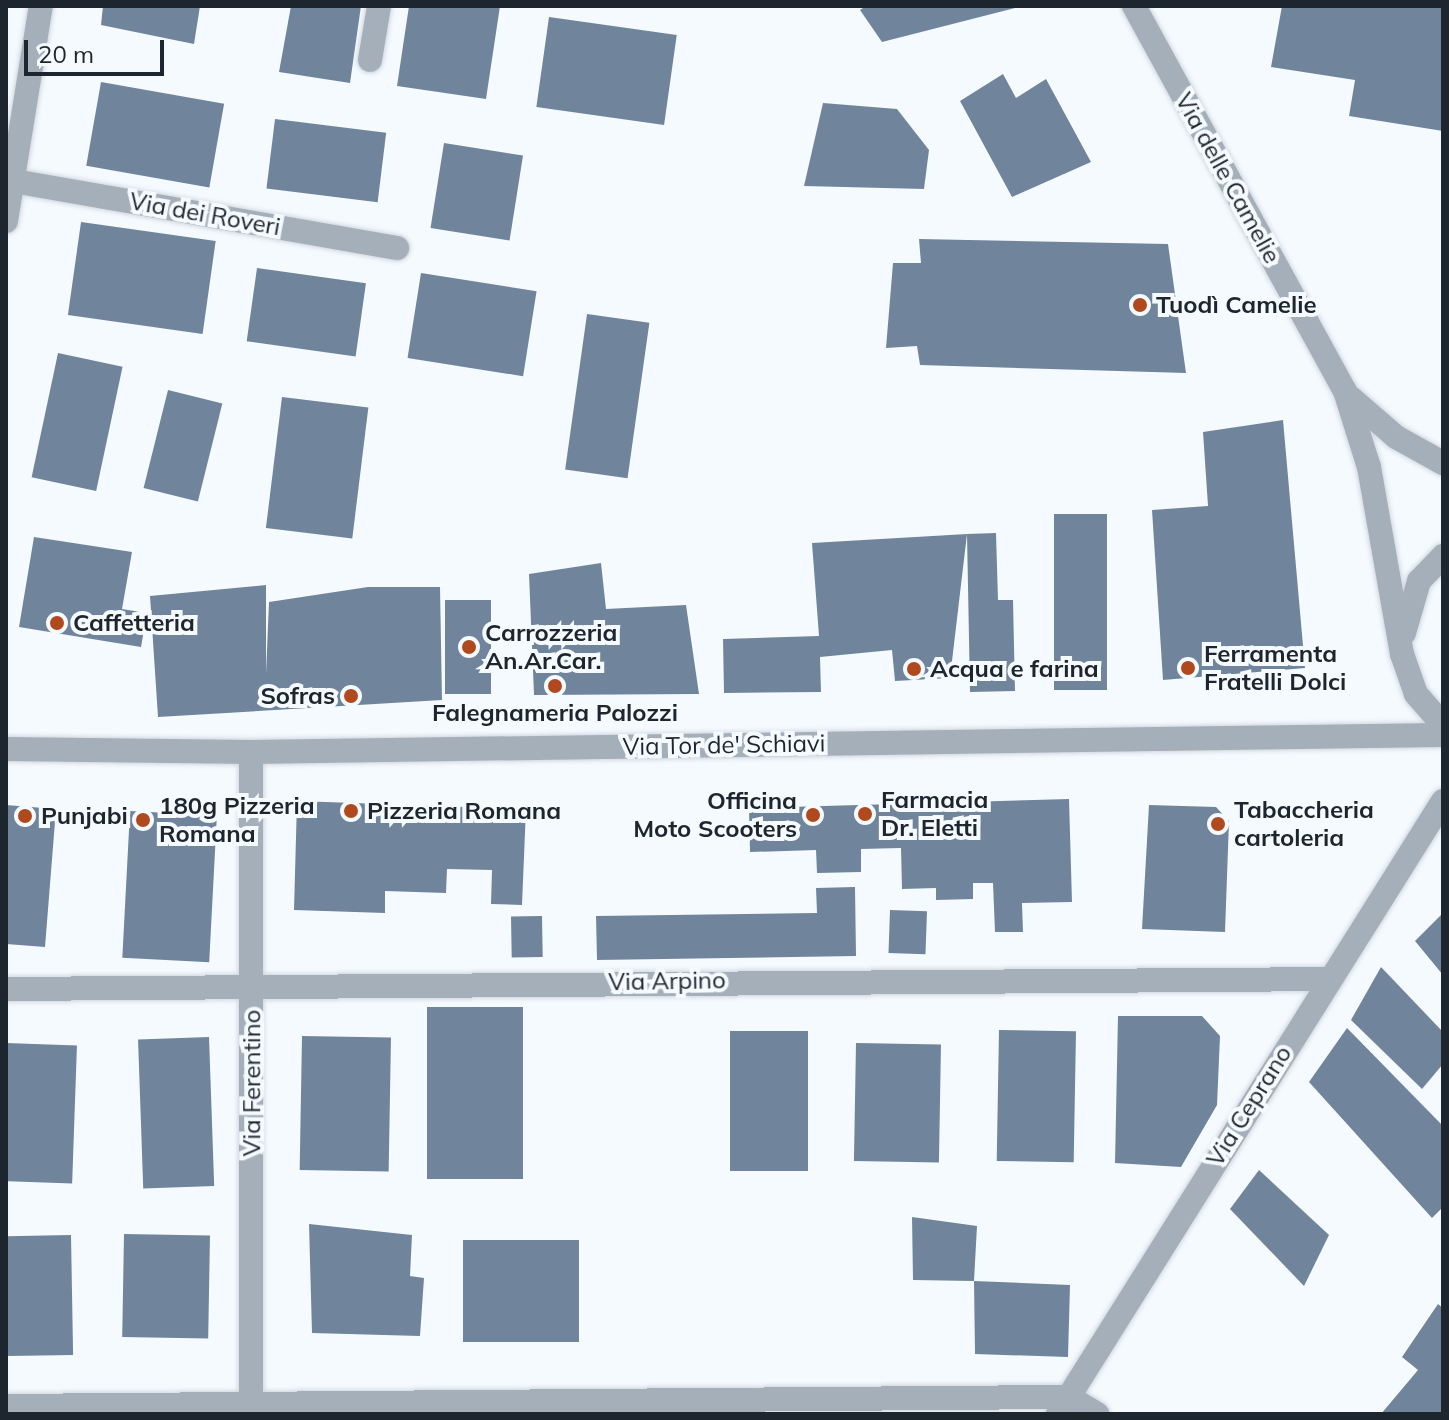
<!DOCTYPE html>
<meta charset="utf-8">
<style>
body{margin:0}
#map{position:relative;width:1449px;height:1420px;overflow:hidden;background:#f5faff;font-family:Mulish,sans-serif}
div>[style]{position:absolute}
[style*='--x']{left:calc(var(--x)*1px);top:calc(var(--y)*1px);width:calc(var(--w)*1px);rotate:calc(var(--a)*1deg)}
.building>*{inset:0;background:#70859c;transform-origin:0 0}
.roads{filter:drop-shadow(0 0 2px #d2d8de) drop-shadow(0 0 2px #d2d8de)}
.minor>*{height:24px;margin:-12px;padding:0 12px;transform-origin:12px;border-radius:12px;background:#a5afba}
.dots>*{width:22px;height:22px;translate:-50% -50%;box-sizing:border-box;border:4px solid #f5faff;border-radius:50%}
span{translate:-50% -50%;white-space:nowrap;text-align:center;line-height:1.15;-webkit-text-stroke:8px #f5faff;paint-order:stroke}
.street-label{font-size:24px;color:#1d252f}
.poi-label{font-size:24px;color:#1d252f;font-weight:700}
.left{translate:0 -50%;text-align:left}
.right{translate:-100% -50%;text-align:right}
.frame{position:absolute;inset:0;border:8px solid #1d252f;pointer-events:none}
.scale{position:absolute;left:24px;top:40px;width:140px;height:36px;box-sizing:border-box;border:4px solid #1d252f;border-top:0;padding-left:10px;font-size:24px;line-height:28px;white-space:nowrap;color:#1d252f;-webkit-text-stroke:6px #f5faff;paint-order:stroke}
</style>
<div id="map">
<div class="building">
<i style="clip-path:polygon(103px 6px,200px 6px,194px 44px,101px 25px)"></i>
<i style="clip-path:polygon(291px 6px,361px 6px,350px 83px,279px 72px)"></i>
<i style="clip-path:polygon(409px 6px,500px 6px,486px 99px,397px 86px)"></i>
<i style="clip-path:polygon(866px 6px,1019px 6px,1019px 7px,882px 42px,860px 10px)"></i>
<i style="clip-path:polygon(1282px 6px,1443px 6px,1443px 131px,1349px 116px,1355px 80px,1271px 67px)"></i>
<i style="left:549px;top:17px;width:129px;height:91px;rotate:8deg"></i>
<i style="clip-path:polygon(1003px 74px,1016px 98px,1046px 79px,1091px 162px,1012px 197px,960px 101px)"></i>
<i style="left:101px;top:82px;width:125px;height:85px;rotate:10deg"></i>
<i style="clip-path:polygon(823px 103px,897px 109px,929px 150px,924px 189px,804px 186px)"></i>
<i style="left:275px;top:119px;width:112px;height:70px;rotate:7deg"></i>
<i style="left:444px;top:143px;width:80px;height:86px;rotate:9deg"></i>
<i style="left:81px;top:222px;width:136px;height:94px;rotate:8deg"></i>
<i style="clip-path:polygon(919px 239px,1168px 244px,1186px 373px,920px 365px,917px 346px,886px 348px,893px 263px,921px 263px)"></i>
<i style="left:257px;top:268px;width:110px;height:74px;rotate:8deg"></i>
<i style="left:421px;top:273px;width:117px;height:86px;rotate:9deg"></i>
<i style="left:587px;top:314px;width:63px;height:157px;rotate:8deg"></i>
<i style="left:58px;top:353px;width:66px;height:127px;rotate:12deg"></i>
<i style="left:168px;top:390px;width:56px;height:101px;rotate:14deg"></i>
<i style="left:282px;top:397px;width:87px;height:132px;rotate:7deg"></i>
<i style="clip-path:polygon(1283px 420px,1305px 668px,1163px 680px,1152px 510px,1208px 506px,1203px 432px)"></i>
<i style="left:1107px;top:514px;width:176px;height:53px;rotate:90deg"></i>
<i style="clip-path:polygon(996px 533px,998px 600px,1013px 600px,1015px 691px,970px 692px,967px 534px)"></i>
<i style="clip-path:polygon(967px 534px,950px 678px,895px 681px,892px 650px,820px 657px,821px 692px,724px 693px,723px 639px,819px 636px,812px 543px)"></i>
<i style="clip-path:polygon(34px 537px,132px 552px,122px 609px,147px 613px,141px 647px,19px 627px)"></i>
<i style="clip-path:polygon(601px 563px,606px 609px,686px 605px,699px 694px,534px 695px,529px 574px)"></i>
<i style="clip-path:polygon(266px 585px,266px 674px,269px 602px,368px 587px,440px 587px,442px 700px,158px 717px,150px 596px)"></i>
<i style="left:445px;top:600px;width:46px;height:94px"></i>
<i style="clip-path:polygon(1069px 799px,1072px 902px,1022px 903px,1023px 932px,995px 932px,993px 883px,973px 883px,973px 899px,936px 900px,936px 888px,902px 889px,901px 848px,861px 849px,861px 872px,817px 873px,816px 850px,750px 852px,749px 808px)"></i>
<i style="clip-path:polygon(297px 801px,526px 809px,522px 905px,491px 904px,492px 870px,447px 869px,446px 893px,385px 891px,385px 913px,294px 910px)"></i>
<i style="clip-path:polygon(6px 805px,56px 809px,45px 947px,6px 944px)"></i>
<i style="clip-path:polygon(1149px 805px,1216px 807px,1229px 821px,1225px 932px,1142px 929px)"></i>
<i style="left:130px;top:811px;width:87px;height:147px;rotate:3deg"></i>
<i style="clip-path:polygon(855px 887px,856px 956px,597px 960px,596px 916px,817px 913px,816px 888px)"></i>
<i style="left:890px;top:910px;width:37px;height:43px;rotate:2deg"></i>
<i style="clip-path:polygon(1443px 913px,1443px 975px,1415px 941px)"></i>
<i style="left:542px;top:916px;width:41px;height:31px;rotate:89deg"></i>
<i style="clip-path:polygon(1381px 967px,1443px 1032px,1443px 1064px,1422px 1089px,1351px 1020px)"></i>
<i style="left:523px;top:1007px;width:172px;height:96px;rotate:90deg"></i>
<i style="clip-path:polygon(1118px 1016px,1202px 1016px,1220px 1036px,1217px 1105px,1181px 1167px,1115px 1163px)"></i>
<i style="clip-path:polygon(1347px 1028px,1443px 1126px,1443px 1207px,1432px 1218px,1309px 1082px)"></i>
<i style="left:999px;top:1030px;width:77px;height:131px;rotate:1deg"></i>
<i style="left:730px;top:1031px;width:78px;height:140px"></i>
<i style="left:302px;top:1036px;width:89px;height:134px;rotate:1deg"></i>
<i style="left:209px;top:1037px;width:149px;height:71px;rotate:88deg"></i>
<i style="left:6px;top:1043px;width:71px;height:138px;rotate:2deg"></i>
<i style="left:856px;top:1043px;width:85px;height:118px;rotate:1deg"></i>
<i style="clip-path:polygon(1259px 1170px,1329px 1235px,1304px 1286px,1230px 1209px)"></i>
<i style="clip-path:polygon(912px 1217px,977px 1226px,974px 1281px,1070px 1285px,1068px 1357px,975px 1354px,974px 1281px,913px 1280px)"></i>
<i style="clip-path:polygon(309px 1224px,412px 1235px,410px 1276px,424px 1278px,420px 1336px,312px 1333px)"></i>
<i style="left:124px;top:1234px;width:86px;height:103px;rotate:1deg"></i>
<i style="left:71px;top:1235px;width:120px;height:65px;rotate:89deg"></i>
<i style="left:463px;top:1240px;width:116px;height:102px"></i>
<i style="clip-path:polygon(1438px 1304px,1443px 1308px,1443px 1414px,1381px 1414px,1418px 1370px,1402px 1357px)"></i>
</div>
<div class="roads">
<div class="minor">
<i style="--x:1134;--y:6;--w:439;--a:61.3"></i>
<i style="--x:1345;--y:391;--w:80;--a:72.5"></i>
<i style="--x:1369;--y:467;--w:190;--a:80"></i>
<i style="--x:1402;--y:654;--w:42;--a:70.7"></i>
<i style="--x:1416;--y:694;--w:41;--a:48.9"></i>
<i style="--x:370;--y:60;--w:55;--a:-80.5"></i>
<i style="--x:13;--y:181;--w:390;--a:9.9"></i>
<i style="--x:6;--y:221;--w:218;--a:-80.8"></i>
<i style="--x:1351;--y:398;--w:60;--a:40.9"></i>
<i style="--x:1396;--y:437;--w:54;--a:29"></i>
<i style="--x:1404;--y:633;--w:54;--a:-73.9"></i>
<i style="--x:1419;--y:581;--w:35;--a:-46"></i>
<i style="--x:6;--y:749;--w:245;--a:0.7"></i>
<i style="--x:251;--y:752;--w:1192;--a:-0.82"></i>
<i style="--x:251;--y:752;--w:662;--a:90"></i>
<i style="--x:6;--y:989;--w:1321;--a:-0.43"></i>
<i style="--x:6;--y:1406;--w:1063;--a:-0.49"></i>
<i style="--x:1069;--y:1397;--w:33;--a:31"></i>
<i style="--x:1058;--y:1414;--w:724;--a:-57.87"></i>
</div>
</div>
<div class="dots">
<i style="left:1140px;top:305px;background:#b04a1e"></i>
<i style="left:57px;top:623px;background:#b04a1e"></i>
<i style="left:469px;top:647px;background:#b04a1e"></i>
<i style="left:1188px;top:668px;background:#b04a1e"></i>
<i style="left:914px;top:669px;background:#b04a1e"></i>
<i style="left:555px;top:686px;background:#b04a1e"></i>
<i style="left:351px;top:696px;background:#b04a1e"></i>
<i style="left:351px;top:811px;background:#b04a1e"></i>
<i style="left:865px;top:814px;background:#b04a1e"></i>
<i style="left:813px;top:815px;background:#b04a1e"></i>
<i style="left:25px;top:816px;background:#b04a1e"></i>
<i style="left:143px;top:820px;background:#b04a1e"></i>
<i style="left:1218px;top:824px;background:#b04a1e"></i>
</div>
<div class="street-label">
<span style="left:1228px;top:178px;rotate:61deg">Via delle Camelie</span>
<span style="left:205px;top:214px;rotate:10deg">Via dei Roveri</span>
<span style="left:724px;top:745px;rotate:-1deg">Via Tor de' Schiavi</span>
<span style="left:667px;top:981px;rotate:-1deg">Via Arpino</span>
<span style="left:252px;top:1083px;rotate:-90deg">Via Ferentino</span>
<span style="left:1249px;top:1106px;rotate:-58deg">Via Ceprano</span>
</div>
<div class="poi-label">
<span class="left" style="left:1156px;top:305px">Tuodì Camelie</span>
<span class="left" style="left:73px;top:623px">Caffetteria</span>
<span class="left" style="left:485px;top:647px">Carrozzeria<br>An.Ar.Car.</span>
<span class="left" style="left:1204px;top:668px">Ferramenta<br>Fratelli Dolci</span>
<span class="left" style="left:930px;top:669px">Acqua e farina</span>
<span class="right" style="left:335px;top:696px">Sofras</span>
<span style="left:555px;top:713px">Falegnameria Palozzi</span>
<span class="left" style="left:881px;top:814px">Farmacia<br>Dr. Eletti</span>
<span class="right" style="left:797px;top:815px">Officina<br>Moto Scooters</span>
<span class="left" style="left:159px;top:820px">180g Pizzeria<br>Romana</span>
<span class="left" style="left:1234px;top:824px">Tabaccheria<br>cartoleria</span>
<span class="left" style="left:367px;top:811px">Pizzeria Romana</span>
<span class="left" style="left:41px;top:816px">Punjabi</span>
</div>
<div class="frame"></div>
<div class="scale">20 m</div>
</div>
